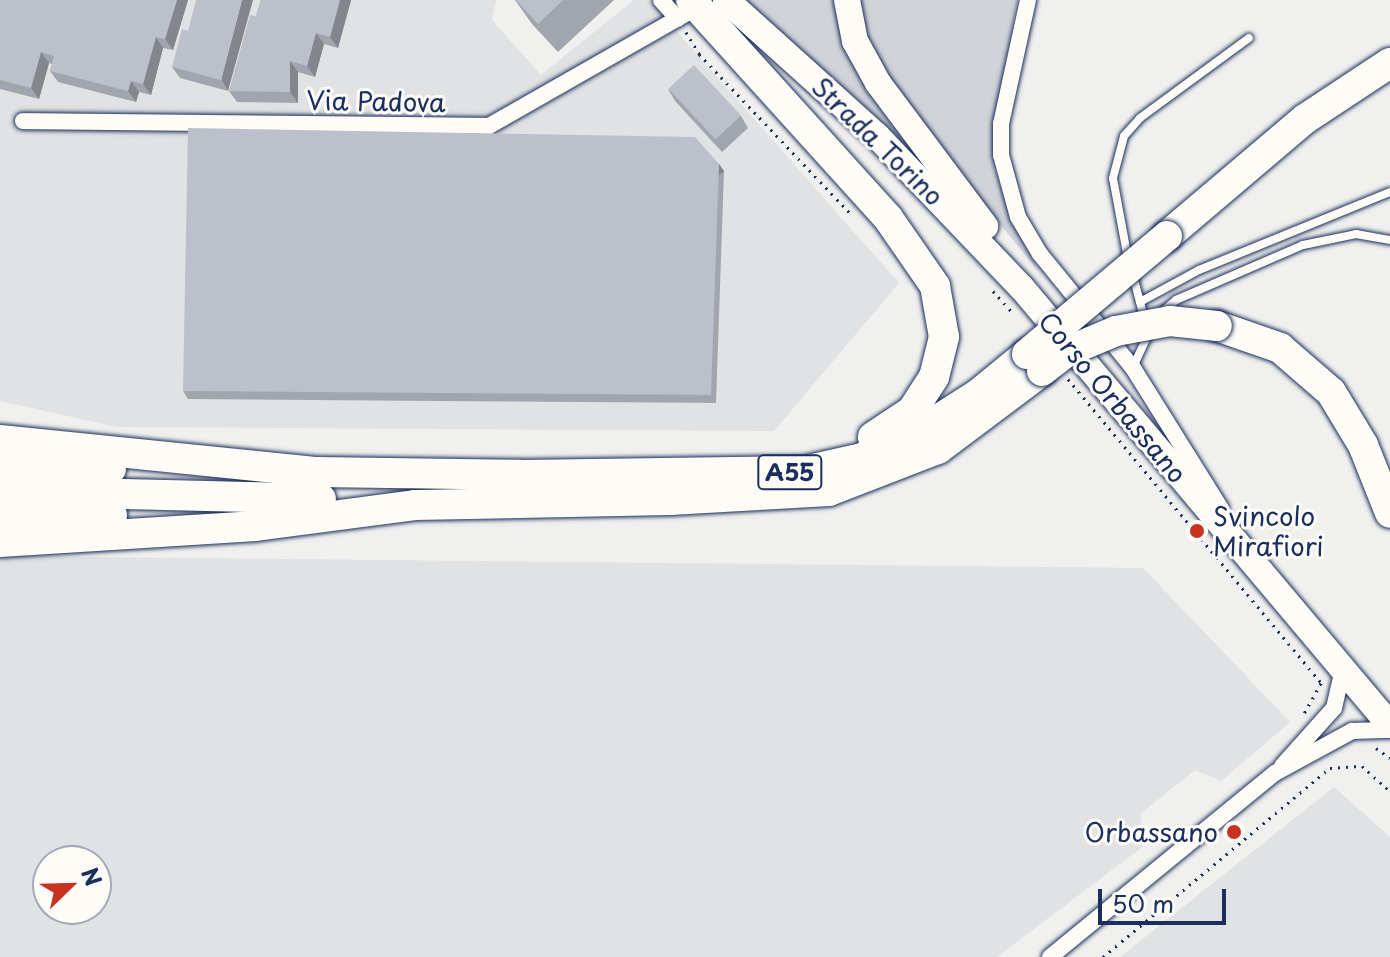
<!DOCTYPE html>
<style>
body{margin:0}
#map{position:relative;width:1390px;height:957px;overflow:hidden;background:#f0f0ee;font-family:"Playpen Sans",sans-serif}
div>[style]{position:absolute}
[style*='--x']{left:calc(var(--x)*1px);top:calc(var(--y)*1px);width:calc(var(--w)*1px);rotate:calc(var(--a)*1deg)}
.built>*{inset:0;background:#e0e2e3}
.green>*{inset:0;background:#d0d3d8}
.path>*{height:3px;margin-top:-1.5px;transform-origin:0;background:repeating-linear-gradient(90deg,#1b2f5e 0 2px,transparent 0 8px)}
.roads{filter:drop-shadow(0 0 2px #1b2f5e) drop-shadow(0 0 2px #1b2f5e)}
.lane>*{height:8px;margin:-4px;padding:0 4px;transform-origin:4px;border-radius:4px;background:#fdfcf7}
.street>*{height:16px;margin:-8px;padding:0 8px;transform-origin:8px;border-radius:8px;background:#fdfcf7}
.primary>*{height:26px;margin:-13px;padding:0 13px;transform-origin:13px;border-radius:13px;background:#fdfcf7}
.highway>*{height:30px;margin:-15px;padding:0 15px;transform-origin:15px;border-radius:15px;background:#fdfcf7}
.bridges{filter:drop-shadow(0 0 2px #1b2f5e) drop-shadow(0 0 2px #1b2f5e)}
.highway-bridge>*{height:30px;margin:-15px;padding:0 15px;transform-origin:15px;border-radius:15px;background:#fdfcf7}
.wall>*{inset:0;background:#a1a5ae}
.shaded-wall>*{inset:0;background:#83868d;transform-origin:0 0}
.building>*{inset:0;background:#bbc0ca;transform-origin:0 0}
.dots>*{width:22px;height:22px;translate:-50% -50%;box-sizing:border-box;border:4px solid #fdfcf7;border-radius:50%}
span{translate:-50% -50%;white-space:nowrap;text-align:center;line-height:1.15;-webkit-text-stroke:6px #fdfcf7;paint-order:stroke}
.shield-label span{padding:2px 6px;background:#fdfcf7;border:2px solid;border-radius:6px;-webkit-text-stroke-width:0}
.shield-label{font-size:24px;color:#1b2f5e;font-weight:700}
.street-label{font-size:26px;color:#1b2f5e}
.poi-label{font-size:26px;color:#1b2f5e}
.left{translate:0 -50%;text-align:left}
.right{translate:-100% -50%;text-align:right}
.north{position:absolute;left:32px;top:845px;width:80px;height:80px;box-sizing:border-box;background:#fdfcf7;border:2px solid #a3aaba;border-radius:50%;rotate:67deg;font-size:22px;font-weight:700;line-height:32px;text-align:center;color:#1b2f5e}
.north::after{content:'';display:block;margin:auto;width:28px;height:36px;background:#c8321e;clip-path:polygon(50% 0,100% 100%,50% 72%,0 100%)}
.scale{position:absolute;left:1098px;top:889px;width:128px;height:36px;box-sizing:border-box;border:4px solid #1b2f5e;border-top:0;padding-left:10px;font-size:24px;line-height:28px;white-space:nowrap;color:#1b2f5e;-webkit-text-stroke:6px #fdfcf7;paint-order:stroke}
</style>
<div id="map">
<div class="built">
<i style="clip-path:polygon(0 0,496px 0,492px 20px,541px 75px,634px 0,649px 0,899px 283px,774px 431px,117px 427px,0 401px)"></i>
<i style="clip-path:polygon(evenodd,0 556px,1143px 568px,1290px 722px,1221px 781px,1195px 770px,1140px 814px,1145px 845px,997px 957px,0 957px,0 556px,48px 861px,96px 861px,96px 909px,48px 909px,48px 861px)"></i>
<i style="clip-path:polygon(1334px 787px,1390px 837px,1390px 957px,1120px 957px)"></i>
</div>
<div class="green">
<i style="clip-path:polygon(740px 0,836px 0,921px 161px,805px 54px)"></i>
<i style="clip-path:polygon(856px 0,1017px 0,996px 122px,995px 169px,1012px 220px,1039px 272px,916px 121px,873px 57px)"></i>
</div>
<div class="path">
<i style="--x:686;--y:32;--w:26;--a:59"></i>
<i style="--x:699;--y:54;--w:221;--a:46.5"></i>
<i style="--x:993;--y:291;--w:28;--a:48"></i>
<i style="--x:1068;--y:379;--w:396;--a:50.2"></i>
<i style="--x:1321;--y:683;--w:38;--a:119"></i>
<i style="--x:1376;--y:748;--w:17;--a:36"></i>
<i style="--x:1103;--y:957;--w:295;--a:-39.8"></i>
<i style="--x:1330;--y:768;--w:32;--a:-4"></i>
<i style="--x:1362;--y:766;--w:38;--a:42"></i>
</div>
<div class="roads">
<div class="lane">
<i style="--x:1128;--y:259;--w:82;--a:-100.5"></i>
<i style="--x:1113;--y:178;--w:43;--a:-75.3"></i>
<i style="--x:1124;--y:136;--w:24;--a:-48"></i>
<i style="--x:1140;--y:118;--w:135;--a:-36.3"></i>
<i style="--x:1132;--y:272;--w:51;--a:75.1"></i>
<i style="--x:1140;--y:302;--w:67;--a:-28.5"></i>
<i style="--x:1199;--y:270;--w:206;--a:-22.2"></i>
<i style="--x:1163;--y:311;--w:17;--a:-40"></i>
<i style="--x:1176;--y:300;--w:138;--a:-23.4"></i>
<i style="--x:1303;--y:245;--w:54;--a:-11.7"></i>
<i style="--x:1356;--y:234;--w:35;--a:10"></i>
<i style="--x:1133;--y:367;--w:38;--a:-65"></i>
</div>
<div class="street">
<i style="--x:661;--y:0;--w:25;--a:48"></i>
<i style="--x:1028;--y:0;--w:127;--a:102.3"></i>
<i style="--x:1001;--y:124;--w:31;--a:90"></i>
<i style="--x:1001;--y:155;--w:64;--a:74.7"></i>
<i style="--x:1018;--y:217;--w:43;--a:59.3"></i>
<i style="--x:1040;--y:254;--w:147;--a:50.8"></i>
<i style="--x:1133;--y:368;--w:166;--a:58"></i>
<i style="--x:23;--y:121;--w:466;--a:0.6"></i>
<i style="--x:489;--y:126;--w:238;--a:-29.7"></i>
<i style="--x:1282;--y:766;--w:78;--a:-48.1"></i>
<i style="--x:1334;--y:708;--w:39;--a:-77"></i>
<i style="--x:1050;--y:957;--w:291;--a:-39.3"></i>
<i style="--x:1275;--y:773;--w:88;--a:-28.6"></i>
<i style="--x:1352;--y:731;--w:38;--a:-2"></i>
</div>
<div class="primary">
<i style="--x:726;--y:0;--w:203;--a:42"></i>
<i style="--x:877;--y:136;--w:210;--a:46.4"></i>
<i style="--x:1022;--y:288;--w:571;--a:49.9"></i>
<i style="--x:847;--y:0;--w:42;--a:79"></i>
<i style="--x:855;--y:41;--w:48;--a:61.3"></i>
<i style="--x:878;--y:83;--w:179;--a:53.2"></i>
</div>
<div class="highway">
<i style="--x:691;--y:0;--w:294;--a:47.9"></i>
<i style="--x:888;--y:218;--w:83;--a:55.3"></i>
<i style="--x:935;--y:286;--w:52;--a:80"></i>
<i style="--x:944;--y:337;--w:41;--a:104"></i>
<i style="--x:934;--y:377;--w:40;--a:122.9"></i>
<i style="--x:912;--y:411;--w:47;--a:146.3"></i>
<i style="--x:1167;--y:236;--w:181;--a:-40.3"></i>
<i style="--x:1305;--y:119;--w:102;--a:-33.4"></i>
<i style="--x:1217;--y:326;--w:67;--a:19.2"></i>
<i style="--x:1280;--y:348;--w:67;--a:40.8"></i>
<i style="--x:1331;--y:392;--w:62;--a:58.9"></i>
<i style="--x:1363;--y:445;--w:73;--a:68.3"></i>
<i style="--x:0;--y:440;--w:319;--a:5.8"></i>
<i style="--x:317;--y:472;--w:204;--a:0.8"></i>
<i style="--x:521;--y:475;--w:284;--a:-0.8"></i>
<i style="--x:805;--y:471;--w:58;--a:-12.8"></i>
<i style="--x:862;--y:458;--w:57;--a:-23.9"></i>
<i style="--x:914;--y:435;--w:76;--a:-32.6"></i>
<i style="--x:978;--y:394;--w:63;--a:-39.2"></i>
<i style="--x:0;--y:466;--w:111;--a:1.5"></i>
<i style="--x:0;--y:491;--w:321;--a:1.4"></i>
<i style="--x:0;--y:515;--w:112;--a:0"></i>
<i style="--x:0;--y:542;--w:256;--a:-3.6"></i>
<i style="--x:256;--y:526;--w:160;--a:-7.5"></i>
<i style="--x:415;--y:505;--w:255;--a:-1.1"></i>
<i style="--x:670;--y:500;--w:159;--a:-3.2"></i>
<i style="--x:829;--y:491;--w:117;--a:-21.1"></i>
<i style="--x:938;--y:449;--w:130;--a:-36.9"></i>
</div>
</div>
<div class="bridges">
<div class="highway-bridge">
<i style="--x:1027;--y:354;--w:183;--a:-40.1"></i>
<i style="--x:1042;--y:371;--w:31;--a:-38"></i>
<i style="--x:1066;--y:352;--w:54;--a:-22.8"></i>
<i style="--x:1116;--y:331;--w:55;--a:-10.5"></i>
<i style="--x:1170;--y:321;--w:47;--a:6.1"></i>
</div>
</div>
<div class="wall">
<i style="clip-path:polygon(0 0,188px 0,173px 50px,163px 48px,151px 95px,139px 92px,136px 102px,58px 82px,50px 71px,52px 64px,49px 63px,39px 99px,0 89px)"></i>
<i style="clip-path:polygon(261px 0,351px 0,338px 48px,324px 44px,315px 77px,298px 72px,298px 103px,237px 102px,229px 91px,256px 16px)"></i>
<i style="clip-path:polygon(515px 0,614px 0,558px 52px,532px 24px)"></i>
<i style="clip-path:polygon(188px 31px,228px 91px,180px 78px,172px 67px)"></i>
<i style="clip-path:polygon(668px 89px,741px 116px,748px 128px,722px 152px,675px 101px)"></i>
<i style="clip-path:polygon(724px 171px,716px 403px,188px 399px,183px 391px)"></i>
</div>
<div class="shaded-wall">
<i style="clip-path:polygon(177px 0,188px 0,173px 50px,165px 39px)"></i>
<i style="clip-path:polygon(242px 0,253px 0,228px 91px,221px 80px)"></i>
<i style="clip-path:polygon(340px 0,351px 0,338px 48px,330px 37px)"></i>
<i style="clip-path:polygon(316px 33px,324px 44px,315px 77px,307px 66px)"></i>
<i style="clip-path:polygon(156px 37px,163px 48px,151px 95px,143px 84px)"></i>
<i style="clip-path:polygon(41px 52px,49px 63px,39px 99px,31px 88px)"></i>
<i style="clip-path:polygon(290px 61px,298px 72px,298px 103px,290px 92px)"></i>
<i style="clip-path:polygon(131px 81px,139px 92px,136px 102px,128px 91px)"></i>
<i style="left:719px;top:164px;width:9px;height:231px;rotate:54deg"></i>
</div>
<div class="building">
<i style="clip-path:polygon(0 0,177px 0,165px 39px,156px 37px,143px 84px,131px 81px,128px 91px,50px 71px,54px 56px,41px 52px,31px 88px,0 80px)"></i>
<i style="clip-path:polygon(196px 0,242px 0,221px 80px,172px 67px,182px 29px,188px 31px)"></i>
<i style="clip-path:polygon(261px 0,340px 0,330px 37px,316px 33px,307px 66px,290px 61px,290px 92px,229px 91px,250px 15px,256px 16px)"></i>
<i style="clip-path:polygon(516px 0,563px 0,538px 24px)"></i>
<i style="left:694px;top:65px;width:69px;height:35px;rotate:47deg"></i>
<i style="clip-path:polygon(188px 128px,695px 137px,719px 164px,711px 395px,183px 391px)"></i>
</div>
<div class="dots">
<i style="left:1197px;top:531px;background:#c8321e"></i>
<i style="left:1234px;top:832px;background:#c8321e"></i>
</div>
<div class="shield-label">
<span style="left:790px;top:472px">A55</span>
</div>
<div class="street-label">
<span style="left:376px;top:101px;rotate:1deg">Via Padova</span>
<span style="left:878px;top:141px;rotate:44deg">Strada Torino</span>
<span style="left:1113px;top:397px;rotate:50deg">Corso Orbassano</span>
</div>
<div class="poi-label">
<span class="left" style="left:1213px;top:531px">Svincolo<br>Mirafiori</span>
<span class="right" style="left:1218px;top:832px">Orbassano</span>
</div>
<div class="north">N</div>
<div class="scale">50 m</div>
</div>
